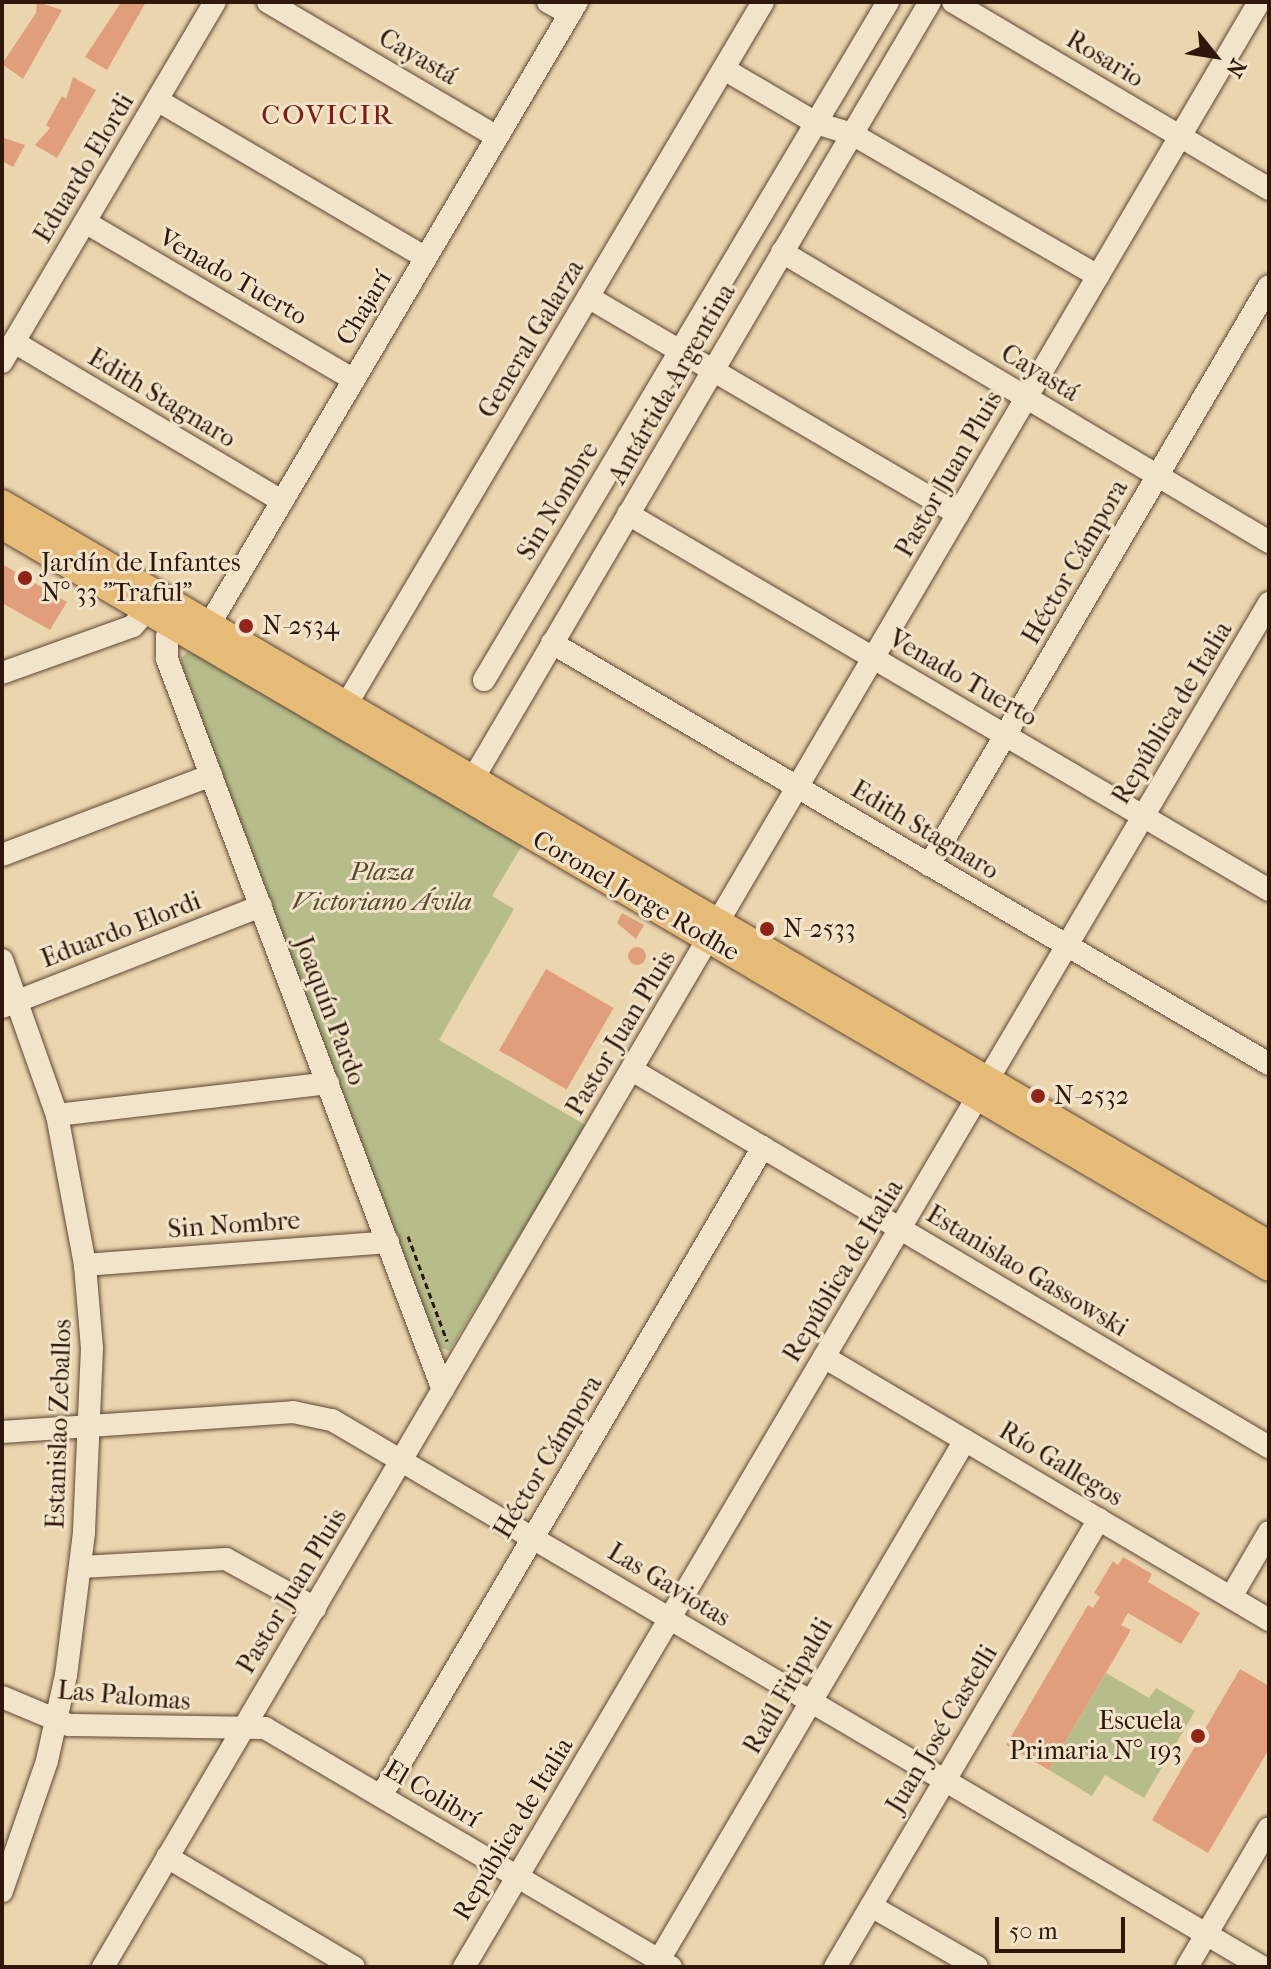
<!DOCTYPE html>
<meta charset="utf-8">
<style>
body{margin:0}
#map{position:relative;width:1271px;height:1969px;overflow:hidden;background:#ebd5ae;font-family:"IM FELL French Canon",serif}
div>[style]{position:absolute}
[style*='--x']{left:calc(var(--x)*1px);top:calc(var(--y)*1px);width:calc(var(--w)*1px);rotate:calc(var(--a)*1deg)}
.green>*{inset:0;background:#b6bd8b}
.building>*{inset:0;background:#e19e7c;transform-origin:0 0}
.round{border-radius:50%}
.path>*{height:3px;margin-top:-1.5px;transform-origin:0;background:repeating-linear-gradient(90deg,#2f170b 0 6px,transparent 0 10px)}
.roads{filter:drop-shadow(0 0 2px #5e4634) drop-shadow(0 0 2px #5e4634)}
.minor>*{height:22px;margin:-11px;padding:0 11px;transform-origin:11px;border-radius:11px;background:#f2e4ca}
.major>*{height:26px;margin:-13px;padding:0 13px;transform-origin:13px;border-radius:13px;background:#e6ba77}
.dots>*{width:22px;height:22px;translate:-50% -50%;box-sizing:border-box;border:4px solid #f2e4ca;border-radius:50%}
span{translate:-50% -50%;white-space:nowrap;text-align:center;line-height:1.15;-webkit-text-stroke:6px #f2e4ca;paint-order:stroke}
.street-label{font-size:26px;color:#2f170b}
.poi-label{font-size:26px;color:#2f170b}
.left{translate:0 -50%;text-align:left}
.right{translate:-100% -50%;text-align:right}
.park-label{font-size:26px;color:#584931;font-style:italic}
.neighbourhood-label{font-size:28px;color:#7a1f14;letter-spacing:2px}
.frame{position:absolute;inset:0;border:4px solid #2f170b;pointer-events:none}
.north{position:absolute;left:1175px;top:16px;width:80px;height:80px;-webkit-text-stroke:6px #f2e4ca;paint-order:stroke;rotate:120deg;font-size:22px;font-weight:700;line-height:32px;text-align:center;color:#2f170b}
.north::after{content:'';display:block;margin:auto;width:28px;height:36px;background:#2f170b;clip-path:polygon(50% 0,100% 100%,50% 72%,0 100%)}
.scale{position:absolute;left:995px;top:1917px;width:130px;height:36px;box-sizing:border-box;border:4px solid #2f170b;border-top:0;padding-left:10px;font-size:24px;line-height:28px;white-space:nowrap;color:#2f170b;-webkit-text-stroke:6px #f2e4ca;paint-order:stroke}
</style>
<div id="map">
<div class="green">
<i style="clip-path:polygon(189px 650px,524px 842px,492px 896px,514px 909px,439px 1040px,587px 1126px,449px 1351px,438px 1346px,182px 669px,181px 658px)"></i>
<i style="clip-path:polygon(1106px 1673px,1149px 1698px,1156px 1688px,1195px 1711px,1144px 1798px,1105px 1775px,1092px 1796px,1049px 1770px)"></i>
</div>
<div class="building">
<i style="clip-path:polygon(37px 2px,62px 10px,23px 79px,2px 64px,36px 13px)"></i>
<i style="clip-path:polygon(116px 2px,146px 2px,107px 70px,85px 57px,120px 4px)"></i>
<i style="clip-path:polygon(73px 77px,96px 90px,57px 158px,35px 145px,50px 128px,46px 125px,62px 96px,66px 99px)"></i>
<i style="clip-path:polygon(2px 131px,4px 138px,25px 145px,13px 167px,2px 161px)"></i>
<i style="clip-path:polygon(2px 564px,67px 602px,50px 630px,2px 603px)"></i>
<i style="clip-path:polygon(622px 913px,644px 925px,636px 939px,617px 923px)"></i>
<i class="round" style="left:628px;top:947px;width:18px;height:18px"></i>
<i style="left:546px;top:969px;width:78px;height:94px;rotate:30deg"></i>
<i style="clip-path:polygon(1123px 1557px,1152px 1574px,1148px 1582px,1200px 1613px,1181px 1644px,1128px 1613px,1121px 1625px,1131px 1630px,1049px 1770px,1006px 1745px,1088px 1605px,1093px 1608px,1100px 1597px,1094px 1593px,1113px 1561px,1118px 1565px)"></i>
<i style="clip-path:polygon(1240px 1669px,1269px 1686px,1269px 1749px,1208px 1853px,1152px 1820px)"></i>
</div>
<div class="path">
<i style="--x:408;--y:1236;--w:112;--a:69.6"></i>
</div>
<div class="roads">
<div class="minor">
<i style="--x:268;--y:2;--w:266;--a:30.5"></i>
<i style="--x:548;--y:2;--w:25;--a:29"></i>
<i style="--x:953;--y:2;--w:367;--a:30.6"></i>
<i style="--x:724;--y:69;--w:107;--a:30.4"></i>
<i style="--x:816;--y:123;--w:38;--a:17"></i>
<i style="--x:852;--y:134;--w:284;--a:30"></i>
<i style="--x:157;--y:100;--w:312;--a:30.4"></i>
<i style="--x:85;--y:222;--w:312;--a:30.4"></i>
<i style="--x:782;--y:252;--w:567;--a:30.77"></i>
<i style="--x:588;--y:297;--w:429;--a:30.4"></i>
<i style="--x:14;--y:342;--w:312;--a:30.7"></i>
<i style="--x:2;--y:362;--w:418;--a:-59.4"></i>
<i style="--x:628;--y:514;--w:743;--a:30.4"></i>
<i style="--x:179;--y:613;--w:27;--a:117"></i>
<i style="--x:167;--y:637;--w:22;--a:90"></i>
<i style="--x:167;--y:659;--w:781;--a:69.32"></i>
<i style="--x:202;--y:637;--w:737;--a:-59.44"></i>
<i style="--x:552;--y:643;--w:831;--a:30.42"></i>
<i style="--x:2;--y:673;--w:139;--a:-19.7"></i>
<i style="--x:133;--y:626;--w:35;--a:-49"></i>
<i style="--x:484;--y:680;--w:789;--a:-59.21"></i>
<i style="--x:346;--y:705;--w:817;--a:-59.32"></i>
<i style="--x:464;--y:794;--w:919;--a:-59.53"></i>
<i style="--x:2;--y:855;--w:224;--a:-20.9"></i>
<i style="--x:929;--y:865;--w:671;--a:-59.58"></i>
<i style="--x:2;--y:960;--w:164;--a:70.5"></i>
<i style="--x:57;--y:1115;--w:153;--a:79.4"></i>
<i style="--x:85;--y:1265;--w:83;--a:85.2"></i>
<i style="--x:92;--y:1348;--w:185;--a:92.5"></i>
<i style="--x:84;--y:1533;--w:143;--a:97.2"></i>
<i style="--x:66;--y:1675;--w:88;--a:102.5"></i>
<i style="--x:47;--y:1761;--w:138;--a:109.1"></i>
<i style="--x:2;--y:1007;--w:278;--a:-21.3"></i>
<i style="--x:632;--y:1070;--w:740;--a:30.62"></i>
<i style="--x:57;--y:1115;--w:273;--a:-6.7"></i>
<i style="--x:85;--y:1265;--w:304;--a:-4.3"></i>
<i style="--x:824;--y:1357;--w:517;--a:30.58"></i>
<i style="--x:2;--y:1432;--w:292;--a:-3.9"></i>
<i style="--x:293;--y:1412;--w:40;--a:12"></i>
<i style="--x:332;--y:1420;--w:1079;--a:30.46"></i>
<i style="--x:81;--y:1567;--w:145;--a:-3.2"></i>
<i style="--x:226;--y:1559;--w:102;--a:28.8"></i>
<i style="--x:1231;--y:1597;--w:75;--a:-59.7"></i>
<i style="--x:2;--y:1697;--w:73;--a:22.7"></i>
<i style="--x:69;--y:1725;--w:196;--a:0.9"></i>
<i style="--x:265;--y:1728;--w:471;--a:30.5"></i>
<i style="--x:381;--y:1796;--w:753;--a:-59.52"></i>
<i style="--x:167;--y:1857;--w:217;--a:30.5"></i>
<i style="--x:871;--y:1906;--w:122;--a:29.9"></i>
<i style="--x:659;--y:1960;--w:603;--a:-59.52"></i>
<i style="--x:103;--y:1967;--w:2280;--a:-59.53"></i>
<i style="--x:464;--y:1967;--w:1584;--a:-59.45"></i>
<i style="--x:835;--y:1967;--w:520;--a:-59.49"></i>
<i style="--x:1187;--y:1967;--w:161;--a:-59.5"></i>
</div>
<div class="major">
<i style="--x:2;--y:503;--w:1468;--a:30.32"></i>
<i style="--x:2;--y:526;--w:1468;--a:30.35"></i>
</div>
</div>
<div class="dots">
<i style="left:25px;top:578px;background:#8f2418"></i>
<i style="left:246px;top:626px;background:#8f2418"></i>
<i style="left:767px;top:929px;background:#8f2418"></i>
<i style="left:1038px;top:1096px;background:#8f2418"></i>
<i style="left:1198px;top:1736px;background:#8f2418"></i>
</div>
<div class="street-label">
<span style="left:418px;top:57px;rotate:30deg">Cayastá</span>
<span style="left:1105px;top:59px;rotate:31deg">Rosario</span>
<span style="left:84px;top:168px;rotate:-59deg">Eduardo Elordi</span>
<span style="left:233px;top:277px;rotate:30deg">Venado Tuerto</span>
<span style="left:364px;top:308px;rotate:-59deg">Chajarí</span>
<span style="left:531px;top:339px;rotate:-59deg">General Galarza</span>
<span style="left:1040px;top:373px;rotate:31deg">Cayastá</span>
<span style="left:672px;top:384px;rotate:-60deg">Antártida Argentina</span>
<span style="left:162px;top:398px;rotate:31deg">Edith Stagnaro</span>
<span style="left:949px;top:474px;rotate:-60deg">Pastor Juan Pluis</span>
<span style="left:558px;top:501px;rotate:-59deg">Sin Nombre</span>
<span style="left:1075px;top:562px;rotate:-60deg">Héctor Cámpora</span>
<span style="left:963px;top:678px;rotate:30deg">Venado Tuerto</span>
<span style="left:1172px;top:713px;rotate:-59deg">República de Italia</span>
<span style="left:925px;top:830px;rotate:31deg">Edith Stagnaro</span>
<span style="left:636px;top:896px;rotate:30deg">Coronel Jorge Rodhe</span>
<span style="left:121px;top:930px;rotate:-21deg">Eduardo Elordi</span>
<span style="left:330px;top:1011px;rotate:69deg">Joaquín Pardo</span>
<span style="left:621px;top:1033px;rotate:-59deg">Pastor Juan Pluis</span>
<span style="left:234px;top:1225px;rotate:-4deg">Sin Nombre</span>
<span style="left:843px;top:1271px;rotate:-59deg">República de Italia</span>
<span style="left:1027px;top:1271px;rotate:31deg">Estanislao Gassowski</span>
<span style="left:59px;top:1424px;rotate:-88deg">Estanislao Zeballos</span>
<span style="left:548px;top:1457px;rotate:-59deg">Héctor Cámpora</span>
<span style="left:1061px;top:1464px;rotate:31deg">Río Gallegos</span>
<span style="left:669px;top:1585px;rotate:31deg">Las Gaviotas</span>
<span style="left:292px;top:1591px;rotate:-59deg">Pastor Juan Pluis</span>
<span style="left:788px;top:1686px;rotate:-60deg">Raúl Fitipaldi</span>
<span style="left:124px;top:1696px;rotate:5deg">Las Palomas</span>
<span style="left:942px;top:1729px;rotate:-59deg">Juan José Castelli</span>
<span style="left:432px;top:1794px;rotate:31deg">El Colibrí</span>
<span style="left:513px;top:1829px;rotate:-59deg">República de Italia</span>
</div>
<div class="poi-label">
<span class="left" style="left:41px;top:578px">Jardín de Infantes<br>N° 33 "Traful"</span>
<span class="left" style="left:262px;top:626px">N-2534</span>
<span class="left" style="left:783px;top:929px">N-2533</span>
<span class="left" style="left:1054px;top:1096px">N-2532</span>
<span class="right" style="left:1182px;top:1736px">Escuela<br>Primaria N° 193</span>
</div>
<div class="park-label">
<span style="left:382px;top:887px">Plaza<br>Victoriano Ávila</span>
</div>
<div class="neighbourhood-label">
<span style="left:328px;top:115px">COVICIR</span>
</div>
<div class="frame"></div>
<div class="north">N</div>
<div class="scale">50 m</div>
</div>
